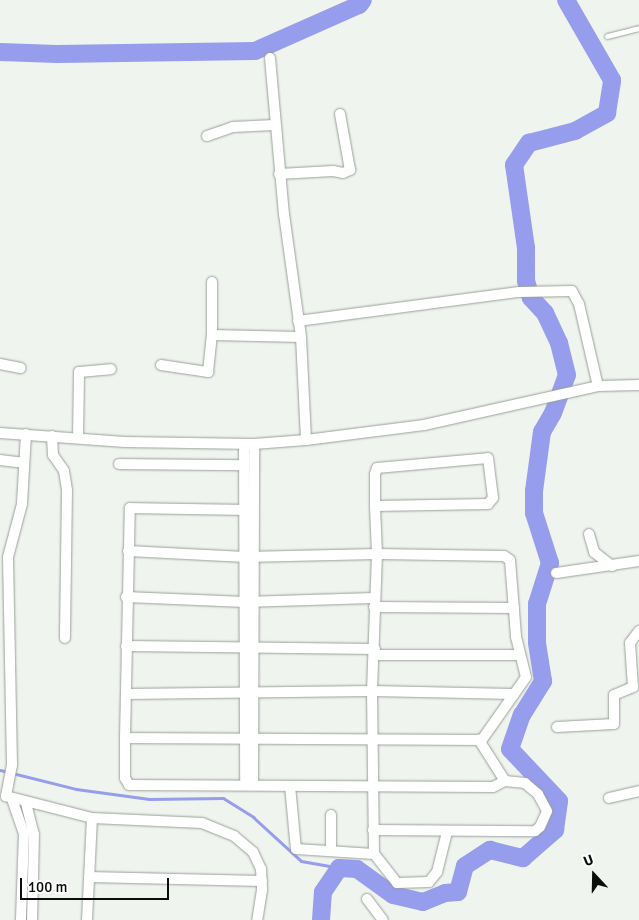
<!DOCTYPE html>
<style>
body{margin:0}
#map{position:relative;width:639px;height:920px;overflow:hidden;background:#eff4ef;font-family:Signika,sans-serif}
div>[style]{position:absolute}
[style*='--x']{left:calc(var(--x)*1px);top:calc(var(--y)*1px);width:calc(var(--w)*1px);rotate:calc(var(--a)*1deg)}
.stream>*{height:3px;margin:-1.5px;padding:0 1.5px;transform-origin:1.5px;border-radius:1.5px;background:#959dec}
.river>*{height:18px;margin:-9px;padding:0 9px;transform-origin:9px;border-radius:9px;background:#959dec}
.roads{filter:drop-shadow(0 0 1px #9a9f9a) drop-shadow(0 0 1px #9a9f9a)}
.lane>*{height:5px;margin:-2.5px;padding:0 2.5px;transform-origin:2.5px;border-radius:2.5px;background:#fff}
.street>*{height:10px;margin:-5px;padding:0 5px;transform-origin:5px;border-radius:5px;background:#fff}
span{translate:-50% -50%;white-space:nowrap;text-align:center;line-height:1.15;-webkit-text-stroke:4.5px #fff;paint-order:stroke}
.north{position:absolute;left:569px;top:850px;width:50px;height:50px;-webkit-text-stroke:4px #fff;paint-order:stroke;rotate:339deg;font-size:14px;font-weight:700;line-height:20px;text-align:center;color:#0b0d0b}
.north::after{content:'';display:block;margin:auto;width:18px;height:22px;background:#0b0d0b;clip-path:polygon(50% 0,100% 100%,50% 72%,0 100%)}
.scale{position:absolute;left:20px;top:878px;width:149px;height:22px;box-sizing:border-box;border:2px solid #0b0d0b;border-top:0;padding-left:6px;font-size:15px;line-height:18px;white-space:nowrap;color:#0b0d0b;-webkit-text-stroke:4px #fff;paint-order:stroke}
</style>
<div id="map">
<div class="stream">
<i style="--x:0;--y:770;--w:78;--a:14"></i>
<i style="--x:76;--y:789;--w:74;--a:7.8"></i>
<i style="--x:149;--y:799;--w:74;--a:-0.8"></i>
<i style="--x:223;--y:798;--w:36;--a:32"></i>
<i style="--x:253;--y:817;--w:65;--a:42.5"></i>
<i style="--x:301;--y:861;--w:39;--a:10"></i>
</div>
<div class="river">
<i style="--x:0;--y:52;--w:57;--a:2"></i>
<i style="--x:57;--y:54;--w:198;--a:-0.9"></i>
<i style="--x:255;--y:51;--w:114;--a:-23.9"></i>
<i style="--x:359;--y:5;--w:6;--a:-51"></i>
<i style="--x:321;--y:920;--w:28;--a:-86"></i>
<i style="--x:323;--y:892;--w:29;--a:-56"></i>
<i style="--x:339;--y:868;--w:18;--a:3"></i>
<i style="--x:357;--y:869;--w:44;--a:35.8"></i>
<i style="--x:393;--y:895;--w:31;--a:13"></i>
<i style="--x:423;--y:902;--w:24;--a:-22"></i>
<i style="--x:445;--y:893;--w:13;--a:-4"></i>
<i style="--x:458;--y:892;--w:27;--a:-75"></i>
<i style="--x:465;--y:866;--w:30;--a:-33"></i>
<i style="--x:490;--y:850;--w:34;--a:14"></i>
<i style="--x:523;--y:858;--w:43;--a:-41.2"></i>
<i style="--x:555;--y:830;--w:29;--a:-82"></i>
<i style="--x:559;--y:801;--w:71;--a:-133.3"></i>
<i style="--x:510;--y:749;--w:36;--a:-71"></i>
<i style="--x:522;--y:715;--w:40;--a:-58"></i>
<i style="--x:543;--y:681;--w:39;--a:-99"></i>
<i style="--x:537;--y:642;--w:38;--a:-90"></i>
<i style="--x:537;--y:604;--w:43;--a:-72.4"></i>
<i style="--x:550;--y:563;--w:52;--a:-107.7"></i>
<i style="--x:534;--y:513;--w:22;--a:-90"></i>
<i style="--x:534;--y:491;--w:60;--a:-82.3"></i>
<i style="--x:542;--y:432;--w:22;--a:-60"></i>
<i style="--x:553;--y:413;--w:40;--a:-69.8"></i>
<i style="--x:567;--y:375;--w:33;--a:-104"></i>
<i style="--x:559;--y:343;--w:33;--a:-115"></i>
<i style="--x:545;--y:313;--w:21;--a:-133"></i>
<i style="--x:531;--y:298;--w:18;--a:-106"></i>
<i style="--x:526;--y:281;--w:33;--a:-90"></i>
<i style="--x:526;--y:248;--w:84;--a:-98.2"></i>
<i style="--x:514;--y:165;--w:27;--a:-56"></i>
<i style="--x:529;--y:143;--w:48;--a:-14.6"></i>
<i style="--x:575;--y:131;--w:37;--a:-29"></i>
<i style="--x:607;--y:113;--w:33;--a:-81"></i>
<i style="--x:612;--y:80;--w:92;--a:-119.9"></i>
</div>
<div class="roads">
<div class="lane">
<i style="--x:607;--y:36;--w:33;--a:-14"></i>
</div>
<div class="street">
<i style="--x:270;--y:58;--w:157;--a:84.9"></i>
<i style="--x:284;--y:214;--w:124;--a:82.1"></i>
<i style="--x:301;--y:337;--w:103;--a:87.2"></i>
<i style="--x:207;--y:136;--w:28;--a:-19"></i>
<i style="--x:233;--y:127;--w:41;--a:-2.8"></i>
<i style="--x:279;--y:174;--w:54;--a:-3.2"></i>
<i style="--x:333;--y:171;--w:10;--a:11"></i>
<i style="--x:343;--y:173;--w:8;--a:-23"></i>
<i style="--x:350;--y:170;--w:57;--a:-100.1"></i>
<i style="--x:212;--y:282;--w:53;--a:90"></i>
<i style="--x:212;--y:335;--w:89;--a:1.3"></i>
<i style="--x:298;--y:321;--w:223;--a:-7.5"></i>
<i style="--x:519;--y:292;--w:53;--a:-1.1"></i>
<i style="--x:572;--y:291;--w:15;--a:62"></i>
<i style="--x:579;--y:304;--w:84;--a:77"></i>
<i style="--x:0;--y:364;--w:21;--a:11"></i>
<i style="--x:161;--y:365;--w:48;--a:8.5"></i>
<i style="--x:208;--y:372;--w:37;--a:-84"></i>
<i style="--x:0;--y:433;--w:125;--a:4.1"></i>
<i style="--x:125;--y:442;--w:129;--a:0.9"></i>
<i style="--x:254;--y:444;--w:52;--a:-4.4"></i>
<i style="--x:306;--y:440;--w:119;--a:-7.2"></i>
<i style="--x:424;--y:425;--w:178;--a:-12.6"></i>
<i style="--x:598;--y:386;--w:41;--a:-1.4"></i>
<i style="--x:26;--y:434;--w:70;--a:93.3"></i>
<i style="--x:22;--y:504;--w:55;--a:104.8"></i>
<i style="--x:8;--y:557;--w:208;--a:88.9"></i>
<i style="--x:12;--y:765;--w:32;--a:101"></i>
<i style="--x:6;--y:796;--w:89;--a:14.3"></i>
<i style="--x:92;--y:818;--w:110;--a:2.6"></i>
<i style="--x:202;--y:823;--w:35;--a:22"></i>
<i style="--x:234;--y:836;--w:25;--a:40"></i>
<i style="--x:253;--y:852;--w:19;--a:65"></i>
<i style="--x:261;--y:869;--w:21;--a:87"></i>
<i style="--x:262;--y:890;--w:30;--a:99"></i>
<i style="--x:52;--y:436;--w:19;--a:87"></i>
<i style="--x:53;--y:455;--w:19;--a:55"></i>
<i style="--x:64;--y:471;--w:19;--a:81"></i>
<i style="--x:67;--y:490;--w:148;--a:90.8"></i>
<i style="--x:78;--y:438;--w:66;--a:-89.1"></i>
<i style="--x:79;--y:372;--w:32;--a:-5"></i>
<i style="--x:244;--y:444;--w:340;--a:89.8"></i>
<i style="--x:0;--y:460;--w:23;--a:7"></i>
<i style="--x:119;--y:464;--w:125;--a:0.5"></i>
<i style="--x:589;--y:534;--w:19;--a:74"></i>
<i style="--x:594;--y:552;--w:23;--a:38"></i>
<i style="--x:128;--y:551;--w:117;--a:2.9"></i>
<i style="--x:245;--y:557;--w:132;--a:-1.3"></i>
<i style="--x:377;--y:554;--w:48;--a:-92.4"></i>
<i style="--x:375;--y:506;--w:32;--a:-90"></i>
<i style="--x:375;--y:474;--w:6;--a:-72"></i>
<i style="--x:377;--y:468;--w:111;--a:-5.1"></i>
<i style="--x:488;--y:458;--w:40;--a:82.9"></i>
<i style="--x:493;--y:498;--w:8;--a:130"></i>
<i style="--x:488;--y:504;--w:113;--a:179"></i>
<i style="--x:556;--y:573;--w:84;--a:-8.2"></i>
<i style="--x:126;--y:597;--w:119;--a:2.4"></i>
<i style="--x:245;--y:602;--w:128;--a:-1.8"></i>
<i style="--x:374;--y:607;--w:140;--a:0.4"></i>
<i style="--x:126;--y:646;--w:249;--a:0.7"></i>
<i style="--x:375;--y:655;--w:144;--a:0"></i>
<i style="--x:126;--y:694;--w:246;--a:-0.7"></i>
<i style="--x:372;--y:691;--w:142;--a:1.2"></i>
<i style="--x:557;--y:727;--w:57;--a:-3"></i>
<i style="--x:614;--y:724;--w:29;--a:-90"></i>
<i style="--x:614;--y:695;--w:21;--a:-23"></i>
<i style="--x:633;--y:687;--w:44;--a:-93.9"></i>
<i style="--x:630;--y:643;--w:15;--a:-53"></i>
<i style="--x:125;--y:738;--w:40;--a:90"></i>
<i style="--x:125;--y:778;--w:8;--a:60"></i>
<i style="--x:129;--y:785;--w:364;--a:0.3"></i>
<i style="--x:493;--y:787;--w:13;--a:-27"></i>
<i style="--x:505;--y:781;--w:49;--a:-122.4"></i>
<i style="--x:479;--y:740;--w:354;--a:-179.7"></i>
<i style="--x:125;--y:738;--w:230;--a:-88.8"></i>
<i style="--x:130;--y:508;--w:114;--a:1"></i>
<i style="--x:253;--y:785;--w:341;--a:-89.8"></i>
<i style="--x:290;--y:786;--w:63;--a:84.6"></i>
<i style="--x:296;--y:849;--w:78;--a:3.7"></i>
<i style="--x:609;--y:798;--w:31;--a:-13"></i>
<i style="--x:12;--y:799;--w:36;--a:71"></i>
<i style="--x:24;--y:833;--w:87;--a:92"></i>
<i style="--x:26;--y:803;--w:32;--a:76"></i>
<i style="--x:34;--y:834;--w:86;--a:91.3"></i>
<i style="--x:373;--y:830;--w:162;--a:0.4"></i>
<i style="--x:535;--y:831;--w:6;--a:-39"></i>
<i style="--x:540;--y:827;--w:17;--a:-66"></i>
<i style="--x:547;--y:811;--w:19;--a:-118"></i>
<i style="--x:538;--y:794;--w:17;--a:-140"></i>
<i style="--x:525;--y:783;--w:20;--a:-174"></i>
<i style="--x:447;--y:832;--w:41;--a:104"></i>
<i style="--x:437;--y:872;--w:13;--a:129"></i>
<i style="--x:429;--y:882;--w:32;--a:178"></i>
<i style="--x:397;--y:883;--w:37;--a:-128"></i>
<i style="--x:374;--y:854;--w:163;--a:-90.7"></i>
<i style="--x:372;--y:691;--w:137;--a:-87.9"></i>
<i style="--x:377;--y:554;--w:127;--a:0.9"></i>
<i style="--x:504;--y:556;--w:7;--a:34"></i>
<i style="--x:510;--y:560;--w:77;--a:85.5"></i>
<i style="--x:516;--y:637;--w:41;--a:76"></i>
<i style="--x:526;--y:677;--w:78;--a:125.1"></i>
<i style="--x:331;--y:851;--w:36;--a:-90"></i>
<i style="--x:89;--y:877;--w:173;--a:1.3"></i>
<i style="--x:367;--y:899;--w:26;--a:53"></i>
<i style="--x:87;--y:920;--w:102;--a:-87.2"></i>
</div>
</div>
<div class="north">U</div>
<div class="scale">100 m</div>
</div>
